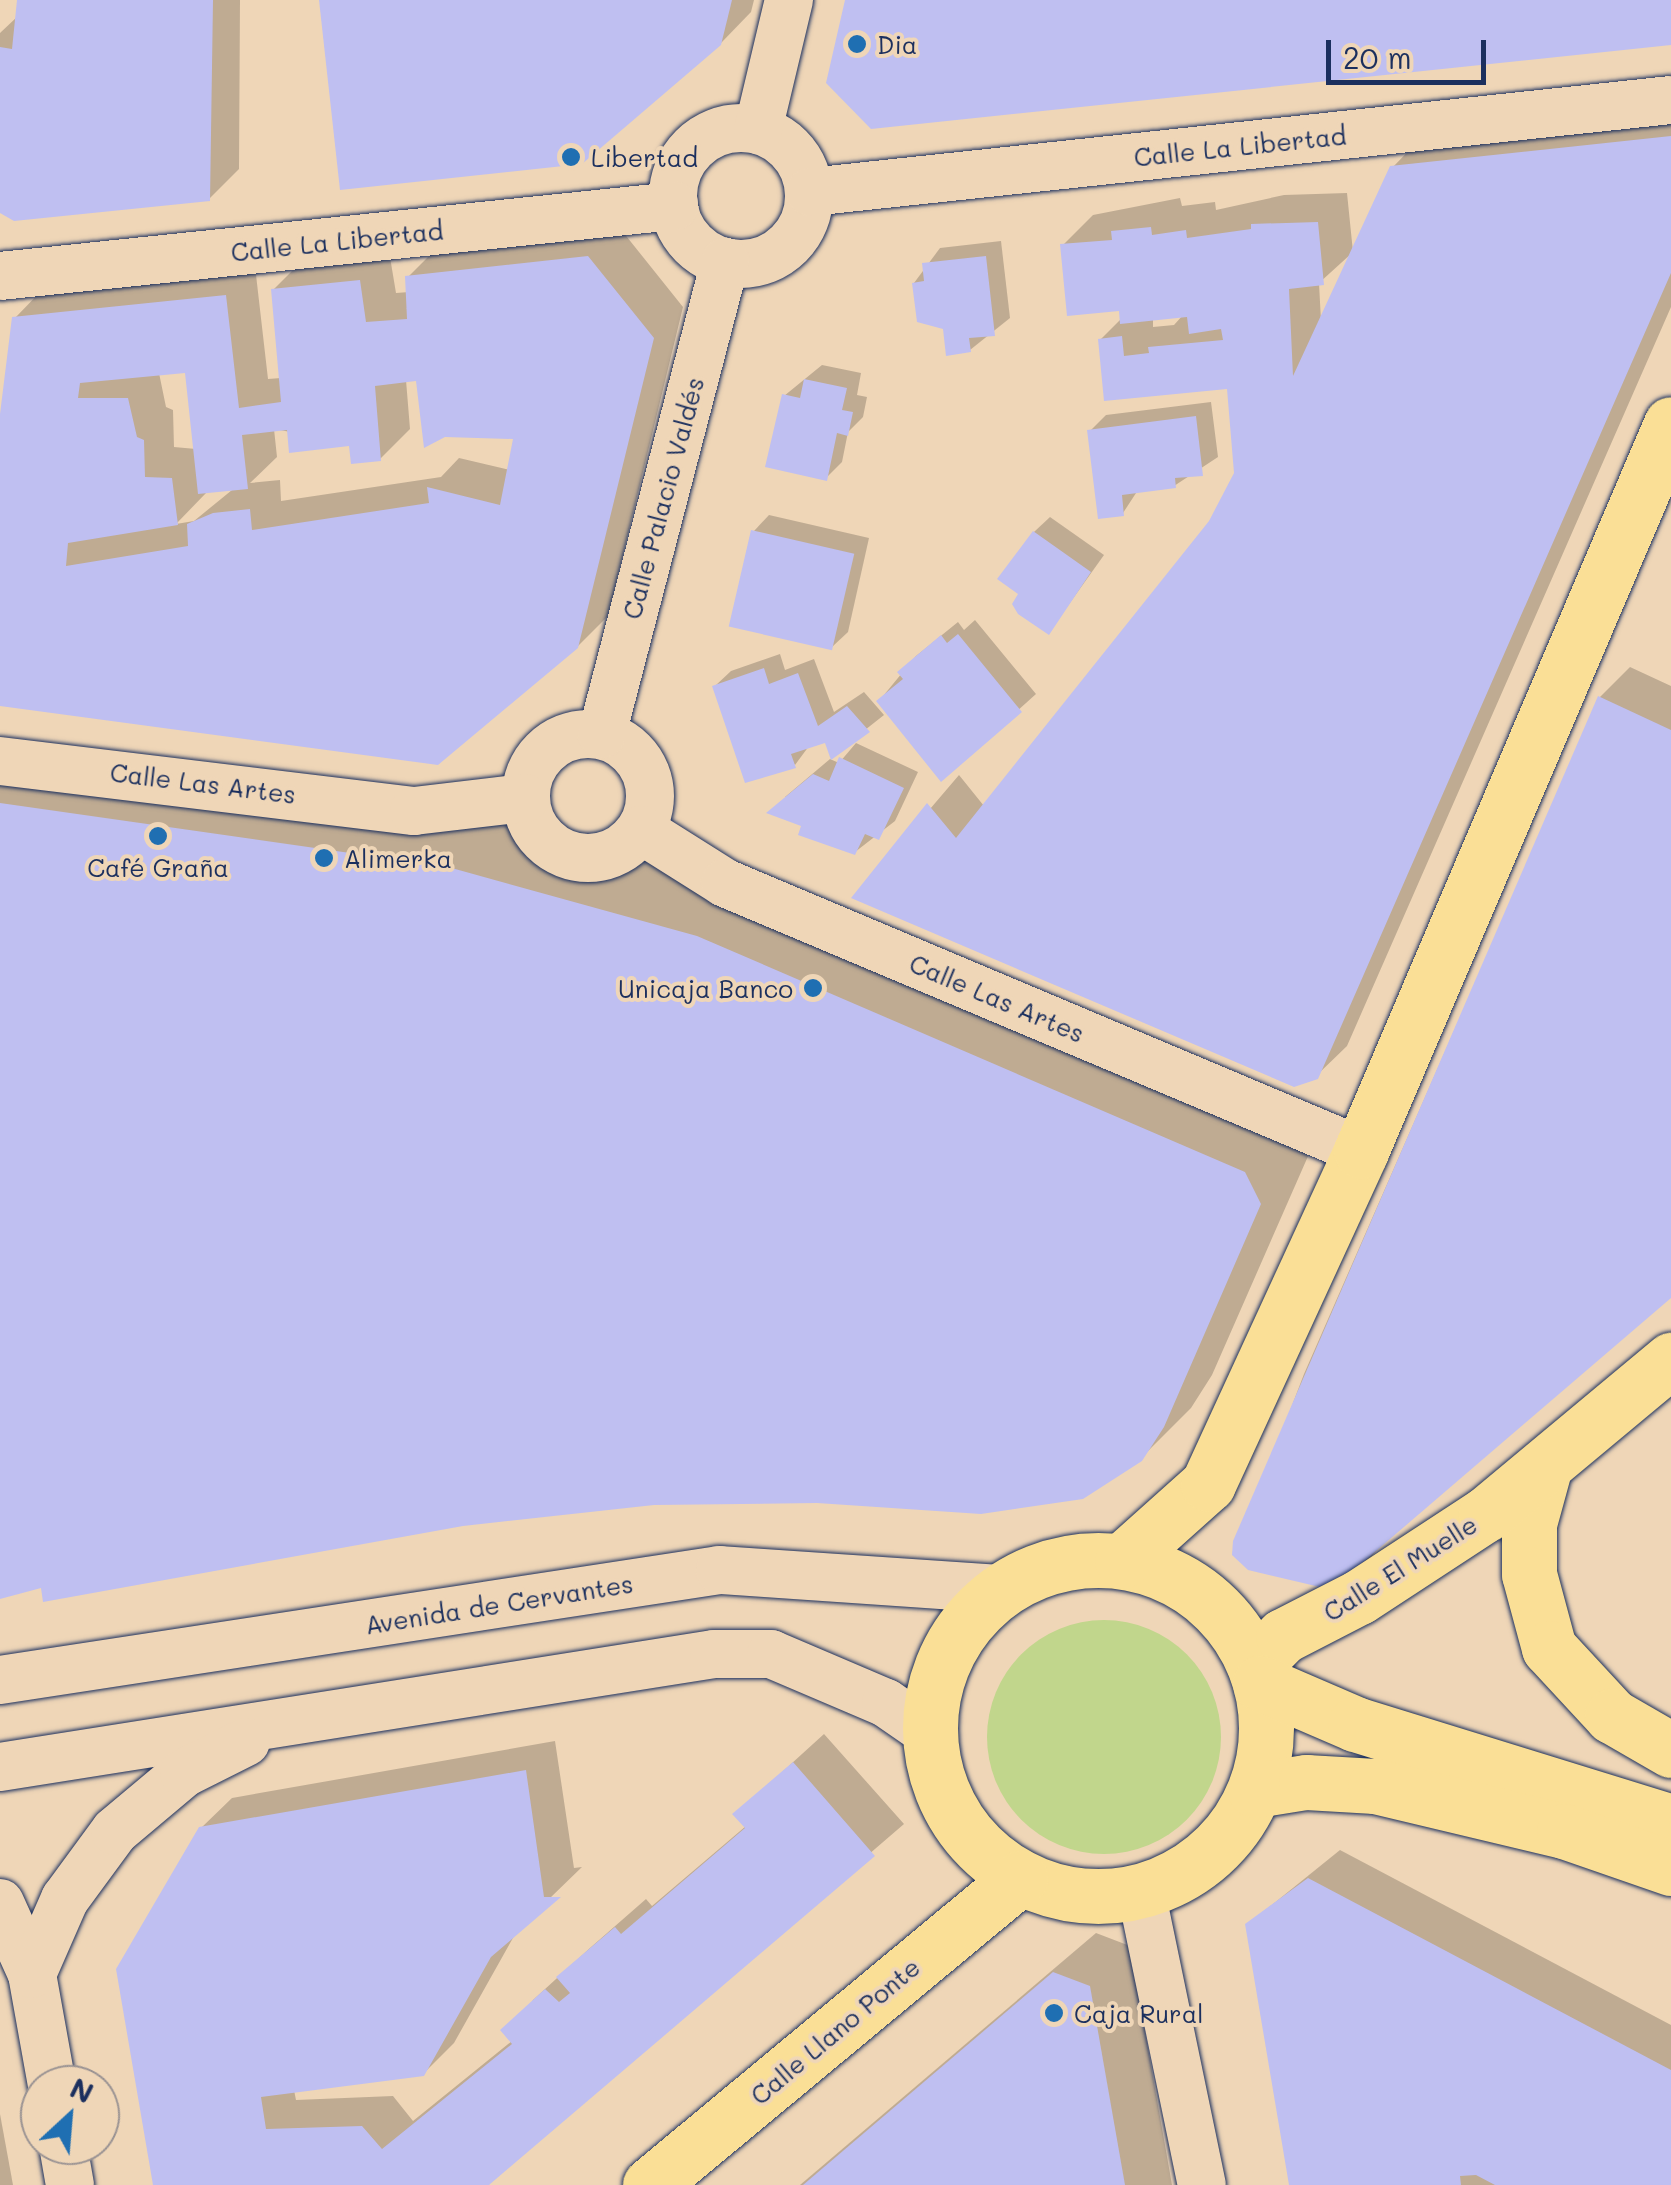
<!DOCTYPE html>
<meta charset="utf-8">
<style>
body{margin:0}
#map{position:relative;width:1671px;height:2185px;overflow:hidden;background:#efd6b7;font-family:Mali,sans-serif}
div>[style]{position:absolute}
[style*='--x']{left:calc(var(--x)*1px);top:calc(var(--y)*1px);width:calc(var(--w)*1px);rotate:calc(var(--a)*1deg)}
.green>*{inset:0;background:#c1d68c}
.round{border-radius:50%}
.shadow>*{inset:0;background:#0003}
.building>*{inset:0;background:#bfbff1;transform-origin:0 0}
.roads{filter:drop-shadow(0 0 2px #1b2f5e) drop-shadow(0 0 2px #1b2f5e)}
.street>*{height:48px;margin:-24px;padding:0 24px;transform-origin:24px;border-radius:24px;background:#efd6b7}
.street>.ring{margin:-24px;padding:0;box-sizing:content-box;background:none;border:48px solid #efd6b7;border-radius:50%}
.primary>*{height:55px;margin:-27.5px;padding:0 27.5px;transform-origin:27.5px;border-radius:27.5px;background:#fadf96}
.primary>.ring{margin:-27.5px;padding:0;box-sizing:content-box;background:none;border:55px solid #fadf96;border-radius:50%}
.highway>*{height:55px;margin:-27.5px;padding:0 27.5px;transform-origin:27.5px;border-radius:27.5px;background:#fadf96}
.dots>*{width:28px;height:28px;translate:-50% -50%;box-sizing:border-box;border:5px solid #efd6b7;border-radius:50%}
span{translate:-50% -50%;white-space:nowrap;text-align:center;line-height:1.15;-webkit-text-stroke:8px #efd6b7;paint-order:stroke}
.poi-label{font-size:25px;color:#1b2f5e}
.left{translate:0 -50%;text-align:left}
.right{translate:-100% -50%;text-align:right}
.street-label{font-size:25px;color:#1b2f5e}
.north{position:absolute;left:20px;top:2065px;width:100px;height:100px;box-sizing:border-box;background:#efd6b7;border:2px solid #9a9393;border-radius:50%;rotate:26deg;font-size:28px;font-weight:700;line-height:40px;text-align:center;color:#1b2f5e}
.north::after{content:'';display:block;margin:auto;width:35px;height:45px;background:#1f6fb2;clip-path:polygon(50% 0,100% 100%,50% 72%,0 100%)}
.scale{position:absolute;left:1326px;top:40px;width:160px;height:45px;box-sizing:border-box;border:5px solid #1b2f5e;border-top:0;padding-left:12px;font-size:30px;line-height:35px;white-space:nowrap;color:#1b2f5e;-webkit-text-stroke:8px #efd6b7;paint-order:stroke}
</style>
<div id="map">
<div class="green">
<i class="round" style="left:987px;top:1620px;width:234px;height:234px"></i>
</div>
<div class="shadow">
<i style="clip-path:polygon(19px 0,240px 0,239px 169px,209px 199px,0 210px,0 33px,18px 16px)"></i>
<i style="clip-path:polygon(322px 0,754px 0,751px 12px,720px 44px)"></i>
<i style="clip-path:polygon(evenodd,1671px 110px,1671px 307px,1347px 1046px,1316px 1076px,855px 897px,959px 775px,984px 806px,1211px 523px,1236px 473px,1229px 386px,1106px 399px,1101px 339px,1122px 318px,1122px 308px,1063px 245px,1093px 215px,1180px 198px,1182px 206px,1215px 202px,1216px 210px,1284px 195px,1347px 193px,1353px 252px,1392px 168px,1422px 137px,1671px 110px,1352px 253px,1321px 321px,1319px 283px,1352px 253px,1671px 110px,1183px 315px,1174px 325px,1153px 327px,1153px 318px,1183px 315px)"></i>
<i style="clip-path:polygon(evenodd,619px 227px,683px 307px,608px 616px,577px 647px,0 703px,0 434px,15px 318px,45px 287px,255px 266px,268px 379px,281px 378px,273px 290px,303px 260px,389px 251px,396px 293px,409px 292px,408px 277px,438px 247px,619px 227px,187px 370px,196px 449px,174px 447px,173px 410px,166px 407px,159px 373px,187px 370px,619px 227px,418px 378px,516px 437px,510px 470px,459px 458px,441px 477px,281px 501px,280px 480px,250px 483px,277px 457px,274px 429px,351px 443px,380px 459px,410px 429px,406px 380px,418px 378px,619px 227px,232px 490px,194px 521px,176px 524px,207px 492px,232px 490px)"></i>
<i style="clip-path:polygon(1001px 241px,1010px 318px,970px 350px,914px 283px,940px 248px)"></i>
<i style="clip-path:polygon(822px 365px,861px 373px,857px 395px,867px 397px,863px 417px,848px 432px,842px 462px,826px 478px,784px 396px)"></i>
<i style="clip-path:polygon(1211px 402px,1218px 457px,1174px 486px,1138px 490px,1123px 513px,1090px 431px,1106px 415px)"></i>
<i style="clip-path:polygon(769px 515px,869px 538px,848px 632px,832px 647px,754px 531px)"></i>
<i style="clip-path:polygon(1050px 517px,1104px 555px,1049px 632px,1022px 594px,1034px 532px)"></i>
<i style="clip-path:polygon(975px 620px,1036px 694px,941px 779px,879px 701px,916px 656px,958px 622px,964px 630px)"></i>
<i style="clip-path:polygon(780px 654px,785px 670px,814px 659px,834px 712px,864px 692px,884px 715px,832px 756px,826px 740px,809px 746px,795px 765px,715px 686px,731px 671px)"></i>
<i style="clip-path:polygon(1630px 667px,1671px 686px,1671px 1290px,1384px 1541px,1353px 1579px,1235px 1555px,1304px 1374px,1600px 697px)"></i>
<i style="clip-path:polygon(856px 743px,918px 772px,895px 821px,855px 852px,804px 825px,785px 797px,830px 759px,839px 763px)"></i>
<i style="clip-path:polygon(0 751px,498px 818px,747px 888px,1309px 1154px,1212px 1375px,1191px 1408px,1140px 1459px,817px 1501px,654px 1503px,463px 1523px,44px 1585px,0 1597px)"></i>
<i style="clip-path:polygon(824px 1734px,904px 1824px,485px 2185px,155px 2185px,118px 1970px,201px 1828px,232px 1798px,555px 1741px,574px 1868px,582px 1867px,518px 1929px,454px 2043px,423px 2074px,294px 2090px,296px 2100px,393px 2096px,413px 2121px,512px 2041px,533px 2000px,590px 1948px,646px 1899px,652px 1906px,746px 1826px,736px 1814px)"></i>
<i style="clip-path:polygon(1340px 1850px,1671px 2025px,1671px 2185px,1291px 2185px,1247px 1925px)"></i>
<i style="clip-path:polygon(1096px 1933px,1130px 1946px,1172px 2185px,800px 2185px)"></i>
<i style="clip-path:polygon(0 2114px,13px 2185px,0 2185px)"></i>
</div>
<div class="building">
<i style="clip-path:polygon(17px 0,213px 0,210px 201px,14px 221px,0 213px,0 47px,12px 49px)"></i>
<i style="clip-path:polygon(319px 0,732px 0,721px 45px,582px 164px,340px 190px)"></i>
<i style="clip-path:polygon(845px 0,1671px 0,1671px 45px,871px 129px,826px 83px)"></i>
<i style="clip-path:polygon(1671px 136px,1671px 273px,1318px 1079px,1294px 1087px,851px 898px,927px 803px,956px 838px,1209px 521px,1234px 473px,1227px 389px,1104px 401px,1098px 339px,1122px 336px,1124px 356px,1149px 353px,1148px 347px,1223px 340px,1221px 329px,1189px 334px,1187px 317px,1120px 324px,1119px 311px,1067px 316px,1060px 244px,1112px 240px,1111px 231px,1151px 227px,1152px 235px,1186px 230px,1187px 238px,1251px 229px,1251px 224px,1318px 222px,1324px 285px,1289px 289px,1293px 376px,1390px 166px)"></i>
<i style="clip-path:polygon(evenodd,588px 256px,654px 338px,578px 648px,438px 765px,0 706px,0 414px,12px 317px,226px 295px,239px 408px,281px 402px,271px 289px,360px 280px,366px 322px,407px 319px,405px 276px,588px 256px,185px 373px,198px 494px,248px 489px,242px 435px,287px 430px,289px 453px,349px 446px,351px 464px,381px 461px,375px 386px,416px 381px,424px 448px,445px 437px,513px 439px,500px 505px,427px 487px,429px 503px,252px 530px,250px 509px,213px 513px,187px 524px,188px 546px,66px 566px,68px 543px,178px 525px,172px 478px,145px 477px,144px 440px,137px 437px,128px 398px,78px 398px,80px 383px,185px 373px)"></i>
<i style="clip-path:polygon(986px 256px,995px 336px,969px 338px,971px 352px,946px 356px,943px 329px,917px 322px,912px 283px,924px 281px,922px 263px)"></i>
<i style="clip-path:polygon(804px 379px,847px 388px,842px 410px,853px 412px,848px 436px,837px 433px,827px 481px,765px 467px,782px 394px,800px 398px)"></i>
<i style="clip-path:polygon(1196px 416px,1203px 476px,1175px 478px,1176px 488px,1122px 495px,1124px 516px,1098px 519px,1087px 430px)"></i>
<i style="left:751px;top:530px;width:106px;height:99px;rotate:13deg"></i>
<i style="clip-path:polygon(1033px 531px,1091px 572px,1049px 635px,1018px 614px,1012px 604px,1018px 594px,997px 579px)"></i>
<i style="clip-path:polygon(958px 634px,1022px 712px,941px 782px,876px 701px,903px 679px,897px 672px,941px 635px,947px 643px)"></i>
<i style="clip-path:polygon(764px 668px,769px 684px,798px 673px,818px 726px,847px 706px,870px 732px,831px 760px,825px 743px,791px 754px,796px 768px,745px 783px,712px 686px)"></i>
<i style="clip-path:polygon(1598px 696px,1671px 730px,1671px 1298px,1355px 1569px,1320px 1587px,1248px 1570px,1232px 1555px,1233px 1541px)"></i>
<i style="clip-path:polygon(839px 757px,904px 788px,879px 840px,865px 834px,855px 855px,798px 835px,801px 826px,766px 813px,813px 774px,829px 781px)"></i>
<i style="clip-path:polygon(0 803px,448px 867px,697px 936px,1245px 1172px,1261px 1204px,1164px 1427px,1142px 1461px,1083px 1499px,981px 1514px,817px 1503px,654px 1505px,463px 1526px,43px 1602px,41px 1588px,0 1599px)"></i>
<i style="clip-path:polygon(793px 1762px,875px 1856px,489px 2185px,153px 2185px,116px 1969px,199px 1827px,526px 1770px,544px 1897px,561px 1897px,491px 1957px,424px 2076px,261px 2097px,266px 2129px,362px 2126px,382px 2149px,512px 2044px,500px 2030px,545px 1989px,559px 2002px,570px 1993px,556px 1977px,615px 1927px,621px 1934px,745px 1828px,732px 1814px)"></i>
<i style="clip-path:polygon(1308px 1878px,1671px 2070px,1671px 2185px,1495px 2185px,1476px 2175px,1460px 2176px,1461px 2185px,1289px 2185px,1245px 1924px)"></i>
<i style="clip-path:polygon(1053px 1972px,1090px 1986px,1125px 2185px,803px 2185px)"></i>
</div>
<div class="roads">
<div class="street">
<i class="ring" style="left:673px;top:128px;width:88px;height:88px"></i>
<i style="--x:758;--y:130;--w:134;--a:-76.6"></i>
<i style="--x:810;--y:192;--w:866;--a:-6.1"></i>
<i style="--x:0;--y:276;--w:678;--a:-5.93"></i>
<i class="ring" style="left:526px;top:734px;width:76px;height:76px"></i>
<i style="--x:602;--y:734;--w:488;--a:-75.4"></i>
<i style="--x:0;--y:761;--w:417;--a:6.9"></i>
<i style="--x:414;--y:811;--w:112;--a:-6.7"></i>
<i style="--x:641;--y:830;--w:99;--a:32.2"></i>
<i style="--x:725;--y:883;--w:690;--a:22.85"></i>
<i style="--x:0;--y:1680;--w:728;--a:-8.69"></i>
<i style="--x:720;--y:1570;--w:282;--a:3.9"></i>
<i style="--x:0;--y:1767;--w:723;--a:-8.99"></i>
<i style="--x:714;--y:1654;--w:57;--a:0"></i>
<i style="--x:771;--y:1654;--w:125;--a:23.1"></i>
<i style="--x:886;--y:1703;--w:51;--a:34.6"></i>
<i style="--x:1141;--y:1891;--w:300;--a:78.3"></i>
<i style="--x:0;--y:1903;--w:78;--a:65.7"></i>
<i style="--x:32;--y:1974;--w:113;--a:79.8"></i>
<i style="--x:32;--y:1974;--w:82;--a:-66.3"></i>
<i style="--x:65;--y:1899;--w:84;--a:-53.7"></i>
<i style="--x:115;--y:1831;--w:90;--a:-40"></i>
<i style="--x:184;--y:1773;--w:69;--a:-26.6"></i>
<i style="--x:63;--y:2145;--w:41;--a:80.1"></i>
</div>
<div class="primary">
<i style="--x:1544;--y:1469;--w:57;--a:105.3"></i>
<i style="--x:1529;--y:1524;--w:50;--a:90"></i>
<i style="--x:1529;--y:1574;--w:77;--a:74.9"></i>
<i style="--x:1549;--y:1648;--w:93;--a:47.2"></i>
<i style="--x:1612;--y:1716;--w:68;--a:30"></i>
<i class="ring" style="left:930px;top:1560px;width:281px;height:281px"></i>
<i style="--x:1122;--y:1561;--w:115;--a:-41.8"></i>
<i style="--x:1208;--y:1484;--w:366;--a:-65.3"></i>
<i style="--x:1361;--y:1151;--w:790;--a:-66.91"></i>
<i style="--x:1254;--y:1665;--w:41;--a:-45"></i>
<i style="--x:1283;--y:1636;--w:85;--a:-27.2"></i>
<i style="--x:1359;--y:1597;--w:152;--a:-33.2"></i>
<i style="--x:1486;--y:1514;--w:241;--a:-39.8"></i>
<i style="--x:650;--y:2185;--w:481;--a:-39.7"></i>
</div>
<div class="highway">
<i style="--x:1260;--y:1683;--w:103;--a:23.3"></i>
<i style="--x:1355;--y:1724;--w:331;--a:17.2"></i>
<i style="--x:1255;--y:1790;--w:52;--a:-8.9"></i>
<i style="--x:1306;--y:1782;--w:69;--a:3.3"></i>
<i style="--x:1375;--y:1786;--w:194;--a:13.4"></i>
<i style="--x:1564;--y:1831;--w:113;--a:19.1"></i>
</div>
</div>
<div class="dots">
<i style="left:857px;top:44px;background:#1f6fb2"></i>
<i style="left:571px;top:157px;background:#1f6fb2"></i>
<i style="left:158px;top:836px;background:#1f6fb2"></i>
<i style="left:324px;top:858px;background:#1f6fb2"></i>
<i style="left:813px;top:988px;background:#1f6fb2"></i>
<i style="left:1054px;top:2013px;background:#1f6fb2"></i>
</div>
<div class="poi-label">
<span class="left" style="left:877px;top:44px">Dia</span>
<span class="left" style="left:591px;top:157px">Libertad</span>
<span class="left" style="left:344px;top:858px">Alimerka</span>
<span style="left:158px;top:867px">Café Graña</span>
<span class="right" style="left:793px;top:988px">Unicaja Banco</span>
<span class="left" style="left:1074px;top:2013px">Caja Rural</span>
</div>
<div class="street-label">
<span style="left:1240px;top:146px;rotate:-6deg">Calle La Libertad</span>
<span style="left:337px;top:241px;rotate:-6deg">Calle La Libertad</span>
<span style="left:663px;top:498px;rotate:-75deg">Calle Palacio Valdés</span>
<span style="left:203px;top:783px;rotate:7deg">Calle Las Artes</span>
<span style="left:997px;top:998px;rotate:23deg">Calle Las Artes</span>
<span style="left:1400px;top:1568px;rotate:-32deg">Calle El Muelle</span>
<span style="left:499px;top:1604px;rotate:-9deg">Avenida de Cervantes</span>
<span style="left:835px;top:2031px;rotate:-40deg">Calle Llano Ponte</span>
</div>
<div class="north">N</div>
<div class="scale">20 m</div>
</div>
